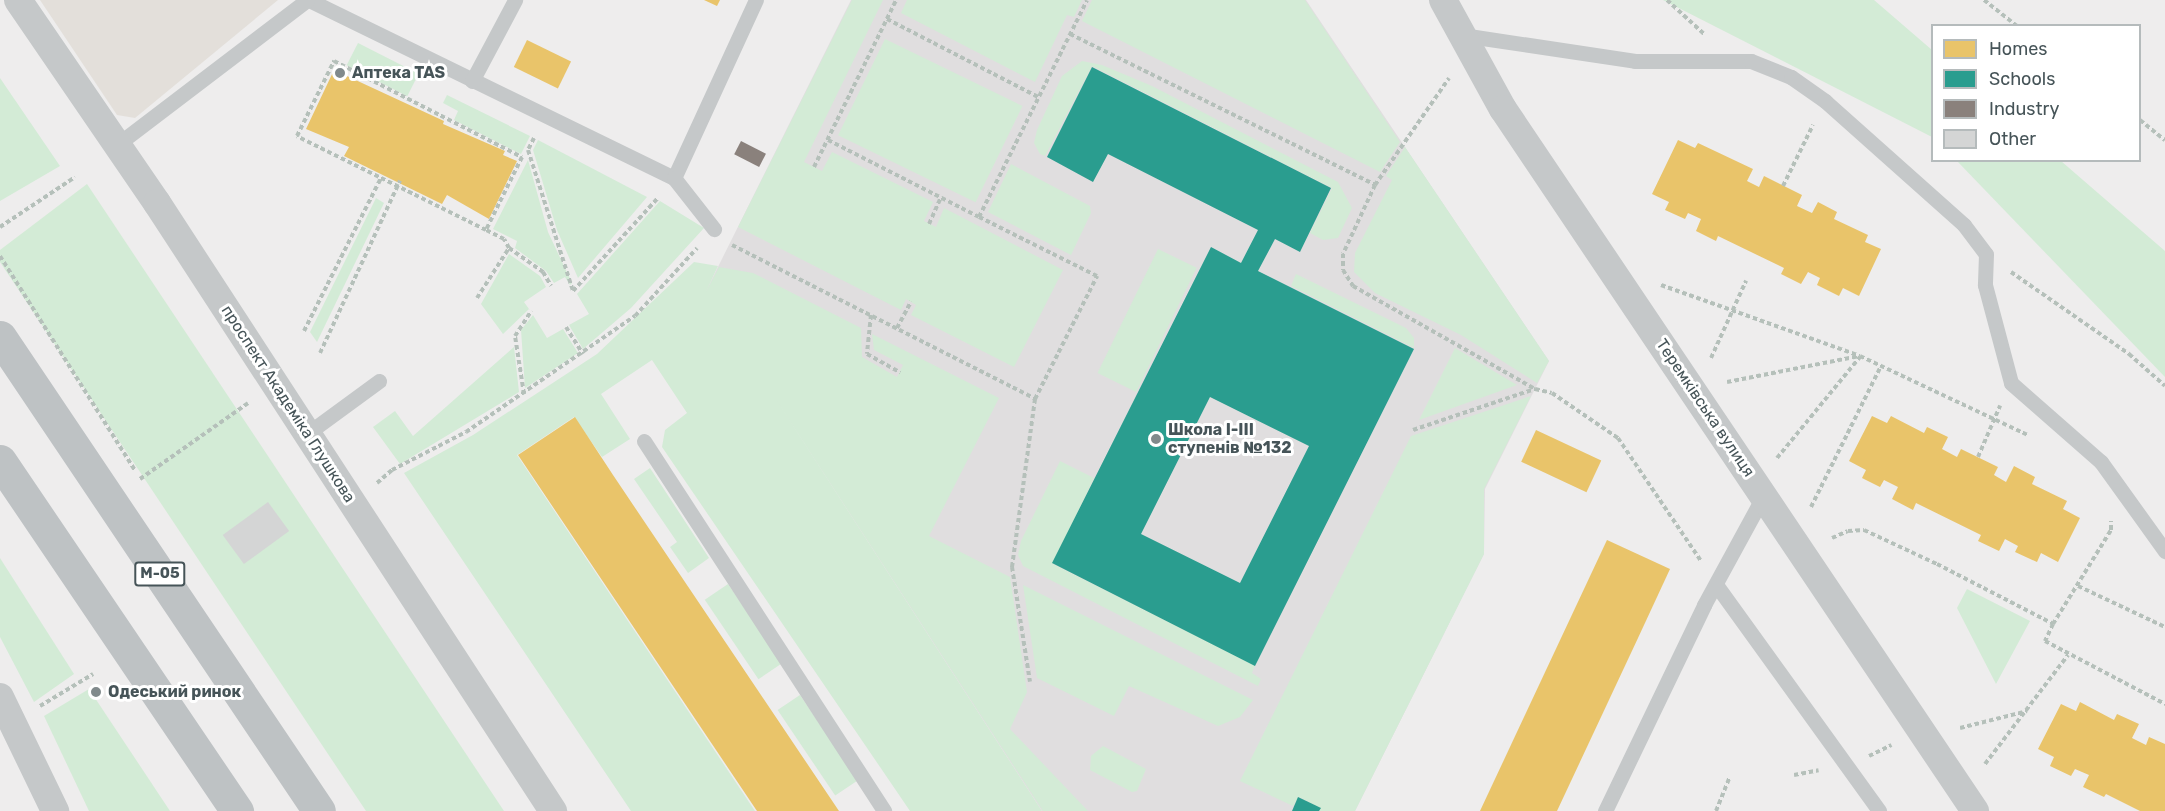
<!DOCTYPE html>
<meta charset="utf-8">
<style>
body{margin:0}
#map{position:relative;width:2165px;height:811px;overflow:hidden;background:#eeeded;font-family:Rubik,sans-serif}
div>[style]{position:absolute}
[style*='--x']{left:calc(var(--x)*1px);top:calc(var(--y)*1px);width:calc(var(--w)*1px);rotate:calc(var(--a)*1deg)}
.commercial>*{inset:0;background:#e3dfda}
.education>*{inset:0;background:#e0dedf}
.green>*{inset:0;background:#d3ebd6;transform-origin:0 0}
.homes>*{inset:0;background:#e9c46a;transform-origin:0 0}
.schools>*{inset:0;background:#2a9d8f}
.industry>*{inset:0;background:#8a817c;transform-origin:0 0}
.building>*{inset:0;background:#d4d5d5;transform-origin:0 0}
.path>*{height:4px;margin-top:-2px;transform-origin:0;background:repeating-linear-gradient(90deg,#b5c0ba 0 4.5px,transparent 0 7.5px)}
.service>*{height:15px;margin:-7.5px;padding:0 7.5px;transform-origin:7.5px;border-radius:7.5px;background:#c5c8c9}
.minor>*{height:28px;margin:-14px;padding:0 14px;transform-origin:14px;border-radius:14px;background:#c5c8c9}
.trunk>*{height:33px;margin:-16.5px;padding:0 16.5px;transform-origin:16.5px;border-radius:16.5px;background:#bec2c4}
.dots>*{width:16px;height:16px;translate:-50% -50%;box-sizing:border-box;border:3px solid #fff;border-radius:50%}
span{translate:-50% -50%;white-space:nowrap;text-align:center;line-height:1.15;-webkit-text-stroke:6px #fff;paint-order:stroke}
.shield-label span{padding:2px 4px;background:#fff;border:2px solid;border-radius:4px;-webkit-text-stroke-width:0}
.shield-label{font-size:15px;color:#465458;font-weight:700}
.poi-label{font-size:16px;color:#465458;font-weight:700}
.left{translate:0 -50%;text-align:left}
.street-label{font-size:16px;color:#465458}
.legend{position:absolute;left:1931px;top:24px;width:210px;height:138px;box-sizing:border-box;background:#fff;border:2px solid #b5bbbc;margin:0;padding:8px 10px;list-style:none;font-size:18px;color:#465458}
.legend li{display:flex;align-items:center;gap:12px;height:30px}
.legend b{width:30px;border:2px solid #b5bbbc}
</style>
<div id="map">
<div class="commercial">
<i style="clip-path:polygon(40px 0,278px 0,135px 118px,117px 115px)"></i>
</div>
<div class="education">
<i style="clip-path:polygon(851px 0,1306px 0,1549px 361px,1485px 489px,1484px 554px,1355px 811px,1042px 811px,706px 291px)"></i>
</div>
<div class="green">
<i style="clip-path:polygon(852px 0,883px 0,804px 162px,822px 171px,832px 152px,933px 202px,924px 221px,936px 227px,944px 208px,1063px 270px,1014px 367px,911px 315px,916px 305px,906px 299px,901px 310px,738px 227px)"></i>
<i style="clip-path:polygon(907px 0,1082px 0,1074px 17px,1067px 15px,1035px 82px,901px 13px)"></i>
<i style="clip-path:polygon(1092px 0,1305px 0,1400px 142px,1380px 172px,1082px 21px)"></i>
<i style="clip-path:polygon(1663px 0,1874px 0,1932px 50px,1932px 137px)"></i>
<i style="left:885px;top:39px;width:153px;height:107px;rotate:26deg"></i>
<i style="left:358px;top:43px;width:68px;height:25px;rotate:27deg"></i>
<i style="clip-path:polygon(1082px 61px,1102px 65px,1152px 86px,1338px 182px,1352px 208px,1338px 238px,1323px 240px,1310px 233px,1332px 188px,1092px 66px,1045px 156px,1040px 154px,1034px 143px,1037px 130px,1062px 76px)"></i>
<i style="clip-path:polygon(0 78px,60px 166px,0 201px)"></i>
<i style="clip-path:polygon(447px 95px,530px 136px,521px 154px,454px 120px,458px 111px,443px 103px)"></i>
<i style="clip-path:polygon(538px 140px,647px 197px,578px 278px,557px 230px,533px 150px)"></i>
<i style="clip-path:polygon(1405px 147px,1549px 361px,1537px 383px,1461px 335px,1375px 293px,1354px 272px,1355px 253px,1392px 180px,1386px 176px)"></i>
<i style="clip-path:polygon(528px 160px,548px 232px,572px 283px,570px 285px,565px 277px,554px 283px,546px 271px,515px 248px,517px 241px,493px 229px)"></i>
<i style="clip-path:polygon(1957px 161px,2061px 161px,2165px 251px,2165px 377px)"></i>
<i style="clip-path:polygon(1011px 164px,1090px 206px,1091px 213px,1071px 255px,988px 212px)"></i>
<i style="clip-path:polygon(87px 184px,504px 811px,366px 811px,0 262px,0 250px)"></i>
<i style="clip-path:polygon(376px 198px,384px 203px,317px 342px,310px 332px)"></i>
<i style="clip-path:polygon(660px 201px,704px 228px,631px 308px,583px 349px,569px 325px,589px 314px,577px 294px)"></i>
<i style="left:1158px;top:249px;width:43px;height:138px;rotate:26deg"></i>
<i style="clip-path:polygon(509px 254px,540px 276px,546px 287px,524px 302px,529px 309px,503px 334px,481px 304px)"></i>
<i style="clip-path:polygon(694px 262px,718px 266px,706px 292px,719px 267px,753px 273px,861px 328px,862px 357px,897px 377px,903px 365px,874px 350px,872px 334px,999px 398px,929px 536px,1010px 577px,1027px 692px,1010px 729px,1088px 811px,1043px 811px,770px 390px,1042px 811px,910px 811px,662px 447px,665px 430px,687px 413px,652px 360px,601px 394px,630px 439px,602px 457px,574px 417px,517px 455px,755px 811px,631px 811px,404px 473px,473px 435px,597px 354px)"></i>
<i style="clip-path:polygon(1296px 274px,1406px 328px,1414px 338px,1414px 348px,1291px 286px)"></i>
<i style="clip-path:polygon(533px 315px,547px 338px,563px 329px,578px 353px,525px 388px,521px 330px)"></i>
<i style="clip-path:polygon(514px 347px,519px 392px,400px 464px,373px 427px,395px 411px,413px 436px)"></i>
<i style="clip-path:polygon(1455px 348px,1517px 385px,1419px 420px)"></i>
<i style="clip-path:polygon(1531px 396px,1484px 489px,1484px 554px,1355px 811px,1319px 811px,1320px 808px,1299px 797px,1293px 806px,1240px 781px,1411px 436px)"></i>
<i style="clip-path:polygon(1060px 461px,1094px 478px,1053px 564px,1255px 665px,1252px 673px,1261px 679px,1258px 686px,1023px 566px,1018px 555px,1021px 541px)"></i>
<i style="clip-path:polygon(650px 468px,709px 558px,688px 573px,670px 547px,677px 542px,634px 479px)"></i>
<i style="clip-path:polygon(0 558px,74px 674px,34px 702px,0 637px)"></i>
<i style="left:728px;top:584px;width:96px;height:28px;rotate:56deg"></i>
<i style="clip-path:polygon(1023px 585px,1253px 700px,1240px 717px,1218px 726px,1129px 686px,1114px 716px,1037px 678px)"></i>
<i style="clip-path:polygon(1967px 589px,2030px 621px,1996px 684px,1957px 608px)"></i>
<i style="clip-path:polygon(89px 689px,170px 811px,89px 811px,44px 716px)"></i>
<i style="left:800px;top:695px;width:103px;height:27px;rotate:56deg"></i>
<i style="clip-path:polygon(1103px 746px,1146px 769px,1137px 791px,1132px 792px,1090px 770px,1091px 756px)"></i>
</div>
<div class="homes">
<i style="clip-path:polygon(704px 0,720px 0,717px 6px)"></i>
<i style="left:527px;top:40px;width:49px;height:30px;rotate:26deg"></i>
<i style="clip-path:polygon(334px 70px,444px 121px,443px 124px,505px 151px,503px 155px,517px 161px,489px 219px,447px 195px,442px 204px,344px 156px,349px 147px,306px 129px)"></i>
<i style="clip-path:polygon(1678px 140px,1695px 148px,1698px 143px,1753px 169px,1747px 181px,1759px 187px,1764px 176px,1802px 195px,1797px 206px,1812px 213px,1818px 202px,1837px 212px,1834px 219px,1868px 235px,1865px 242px,1881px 249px,1859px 296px,1843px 288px,1839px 296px,1817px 285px,1820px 278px,1808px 272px,1801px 284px,1781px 274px,1784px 268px,1718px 236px,1716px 241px,1696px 231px,1701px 219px,1688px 213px,1685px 219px,1665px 210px,1669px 202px,1652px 194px)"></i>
<i style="clip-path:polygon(1872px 416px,1887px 423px,1891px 416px,1924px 433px,1927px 427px,1948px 437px,1942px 449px,1957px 457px,1961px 449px,1998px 467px,1994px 475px,2006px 482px,2014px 466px,2035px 477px,2032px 484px,2067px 501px,2063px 509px,2080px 518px,2058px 562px,2041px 553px,2037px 562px,2015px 552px,2018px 546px,2005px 539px,1999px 551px,1978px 541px,1981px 535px,1916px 503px,1913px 510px,1892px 499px,1898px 487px,1884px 480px,1880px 487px,1862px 478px,1866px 470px,1849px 461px)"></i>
<i style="clip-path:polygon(575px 417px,613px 475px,839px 811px,757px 811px,518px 455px)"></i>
<i style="left:1536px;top:430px;width:72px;height:35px;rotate:25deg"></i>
<i style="clip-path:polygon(1607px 540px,1670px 569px,1638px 638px,1557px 811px,1480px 811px)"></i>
<i style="clip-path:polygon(2080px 702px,2114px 720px,2117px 714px,2139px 724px,2132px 738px,2146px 745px,2149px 737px,2165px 744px,2165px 811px,2140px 811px,2106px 794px,2104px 797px,2083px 787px,2089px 775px,2075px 769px,2071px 776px,2050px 766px,2054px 757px,2038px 749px,2061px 704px,2076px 711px)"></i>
</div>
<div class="schools">
<i style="clip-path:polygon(evenodd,1092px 67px,1331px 188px,1300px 252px,1275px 239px,1258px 271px,1414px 349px,1255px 666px,1052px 563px,1211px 247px,1241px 263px,1258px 230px,1108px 154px,1093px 182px,1047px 157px,1092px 67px,1210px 397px,1309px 446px,1240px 583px,1141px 534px,1210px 397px)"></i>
<i style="clip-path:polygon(1298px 797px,1321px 808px,1319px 811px,1292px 811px)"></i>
</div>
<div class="industry">
<i style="left:741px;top:141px;width:28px;height:15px;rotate:27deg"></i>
</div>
<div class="building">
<i style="left:268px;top:502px;width:36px;height:56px;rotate:54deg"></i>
</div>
<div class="path">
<i style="--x:1667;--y:0;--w:50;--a:42.6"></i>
<i style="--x:1984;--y:0;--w:42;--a:38.2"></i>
<i style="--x:887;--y:19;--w:172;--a:27.3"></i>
<i style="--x:1070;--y:34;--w:340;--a:26.3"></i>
<i style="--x:1375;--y:185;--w:130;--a:-55.3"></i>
<i style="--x:2140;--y:120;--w:32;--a:39"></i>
<i style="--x:534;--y:138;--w:13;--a:117"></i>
<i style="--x:528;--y:150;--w:148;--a:72.3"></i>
<i style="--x:573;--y:291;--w:125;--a:-47.6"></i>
<i style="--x:828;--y:140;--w:169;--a:27"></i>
<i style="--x:814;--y:167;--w:186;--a:-63.8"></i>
<i style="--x:1375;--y:185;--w:76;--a:114.9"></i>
<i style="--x:1343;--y:254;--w:16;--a:90"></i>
<i style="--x:1343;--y:270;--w:19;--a:58"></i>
<i style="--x:1353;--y:286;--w:209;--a:29.5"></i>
<i style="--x:1535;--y:389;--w:17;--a:13"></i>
<i style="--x:1552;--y:393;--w:80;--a:34.3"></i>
<i style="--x:1618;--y:438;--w:148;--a:56"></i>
<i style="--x:1783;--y:186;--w:68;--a:-63.8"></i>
<i style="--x:929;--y:224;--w:30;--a:-66"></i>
<i style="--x:0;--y:227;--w:90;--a:-33.7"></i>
<i style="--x:732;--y:245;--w:340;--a:26.9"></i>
<i style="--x:1035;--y:399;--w:170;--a:97.8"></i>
<i style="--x:1012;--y:567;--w:116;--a:81.1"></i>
<i style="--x:509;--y:248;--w:42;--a:35.2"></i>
<i style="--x:543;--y:272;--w:16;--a:60"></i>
<i style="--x:0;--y:256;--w:253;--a:57.8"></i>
<i style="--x:2011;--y:272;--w:144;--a:34.8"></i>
<i style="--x:2129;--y:354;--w:48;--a:41.6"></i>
<i style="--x:1661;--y:285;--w:211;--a:19.6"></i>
<i style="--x:1860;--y:356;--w:186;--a:25.2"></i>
<i style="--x:477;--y:298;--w:59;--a:-57.4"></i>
<i style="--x:509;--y:248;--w:10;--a:-119"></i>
<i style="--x:504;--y:239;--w:20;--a:-153"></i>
<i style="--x:486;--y:230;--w:211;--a:-153.6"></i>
<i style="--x:297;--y:136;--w:84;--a:-63.7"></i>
<i style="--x:334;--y:61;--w:211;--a:27.1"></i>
<i style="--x:522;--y:157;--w:81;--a:116.3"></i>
<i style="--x:871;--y:315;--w:39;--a:96"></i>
<i style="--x:867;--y:354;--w:38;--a:29"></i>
<i style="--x:566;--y:327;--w:32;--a:58"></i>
<i style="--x:897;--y:328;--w:30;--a:-62"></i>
<i style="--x:304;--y:331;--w:171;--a:-63.3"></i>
<i style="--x:320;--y:353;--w:190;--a:-65.1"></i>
<i style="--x:1711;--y:358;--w:85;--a:-65.6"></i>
<i style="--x:1727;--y:382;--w:135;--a:-11.1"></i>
<i style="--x:524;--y:394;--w:59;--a:-98.8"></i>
<i style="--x:515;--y:336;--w:30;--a:-57"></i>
<i style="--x:1035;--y:399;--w:138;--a:-63.2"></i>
<i style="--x:1097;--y:276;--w:132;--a:-153.4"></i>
<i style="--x:979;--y:217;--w:242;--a:-63.5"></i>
<i style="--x:1413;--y:430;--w:129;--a:-18.6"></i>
<i style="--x:1978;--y:457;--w:56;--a:-66.7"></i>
<i style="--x:1777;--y:458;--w:131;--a:-50.6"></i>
<i style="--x:140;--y:479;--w:132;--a:-35.1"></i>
<i style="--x:377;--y:483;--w:20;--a:-41"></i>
<i style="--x:392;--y:470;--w:83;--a:-27.2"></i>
<i style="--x:466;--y:432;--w:205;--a:-34.5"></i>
<i style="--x:635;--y:316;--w:92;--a:-47.6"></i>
<i style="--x:1811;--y:507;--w:157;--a:-63.6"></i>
<i style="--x:1832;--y:538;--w:17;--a:-24"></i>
<i style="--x:1848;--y:531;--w:16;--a:-4"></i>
<i style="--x:1864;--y:530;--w:81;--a:25"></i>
<i style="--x:1937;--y:564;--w:131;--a:27.3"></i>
<i style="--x:2053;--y:624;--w:19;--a:115"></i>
<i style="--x:2045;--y:641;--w:136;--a:27.7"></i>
<i style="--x:2078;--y:586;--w:96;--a:25.2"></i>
<i style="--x:2053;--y:624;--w:110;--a:-58.3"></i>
<i style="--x:2111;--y:530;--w:9;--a:-90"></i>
<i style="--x:40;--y:706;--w:62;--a:-31.1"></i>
<i style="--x:1960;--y:728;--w:69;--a:-14.2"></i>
<i style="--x:1869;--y:756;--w:25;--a:-26"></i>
<i style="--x:1985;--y:764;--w:137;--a:-52.7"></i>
<i style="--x:1794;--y:775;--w:25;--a:-11"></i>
<i style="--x:1716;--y:811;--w:35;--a:-68"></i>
</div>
<div class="service">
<i style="--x:309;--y:0;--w:406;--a:26"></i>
<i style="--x:674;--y:178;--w:196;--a:-65.3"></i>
<i style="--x:1462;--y:35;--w:175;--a:8.5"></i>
<i style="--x:1635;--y:61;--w:116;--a:0"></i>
<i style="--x:1751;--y:61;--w:43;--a:21.8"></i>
<i style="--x:1791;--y:77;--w:42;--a:35.2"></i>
<i style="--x:1825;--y:101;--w:186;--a:41.7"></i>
<i style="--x:1964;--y:225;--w:36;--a:53"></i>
<i style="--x:1986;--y:254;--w:31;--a:92"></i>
<i style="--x:1985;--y:285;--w:101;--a:75.1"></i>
<i style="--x:2011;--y:383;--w:120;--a:41.3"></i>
<i style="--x:2101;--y:462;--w:110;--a:54.3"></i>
<i style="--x:472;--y:81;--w:92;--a:-62"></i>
<i style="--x:118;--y:144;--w:238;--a:-37.3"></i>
<i style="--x:674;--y:178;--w:65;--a:51.9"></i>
<i style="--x:308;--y:433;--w:88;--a:-36.2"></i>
<i style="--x:644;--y:441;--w:441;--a:57"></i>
<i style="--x:1717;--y:586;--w:277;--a:54.2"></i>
<i style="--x:1605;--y:811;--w:229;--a:-64.3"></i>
<i style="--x:1704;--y:605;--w:125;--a:-61.4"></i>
</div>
<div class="minor">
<i style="--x:18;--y:0;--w:246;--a:55.6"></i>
<i style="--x:157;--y:203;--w:726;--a:56.92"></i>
<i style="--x:1443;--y:0;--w:124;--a:61.2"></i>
<i style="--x:1503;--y:109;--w:846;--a:56.08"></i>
<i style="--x:0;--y:697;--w:127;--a:64.2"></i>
</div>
<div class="trunk">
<i style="--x:0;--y:337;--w:571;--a:56.06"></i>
<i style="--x:0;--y:461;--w:423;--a:55.9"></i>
</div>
<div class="dots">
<i style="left:340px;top:73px;background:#818a8c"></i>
<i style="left:1156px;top:439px;background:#818a8c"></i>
<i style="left:96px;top:692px;background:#818a8c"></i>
</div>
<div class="shield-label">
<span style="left:160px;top:574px">М-05</span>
</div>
<div class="poi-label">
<span class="left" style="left:352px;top:73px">Аптека TAS</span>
<span class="left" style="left:1168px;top:439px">Школа І-ІІІ<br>ступенів №132</span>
<span class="left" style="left:108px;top:692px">Одеський ринок</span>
</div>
<div class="street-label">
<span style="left:288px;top:404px;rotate:57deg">проспект Академіка Глушкова</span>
<span style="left:1705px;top:408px;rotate:56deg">Теремківська вулиця</span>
</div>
<ul class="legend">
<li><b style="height:16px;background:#e9c46a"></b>Homes</li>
<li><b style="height:16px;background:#2a9d8f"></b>Schools</li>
<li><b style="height:16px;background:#8a817c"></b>Industry</li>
<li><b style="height:16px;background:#d4d5d5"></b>Other</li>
</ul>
</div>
